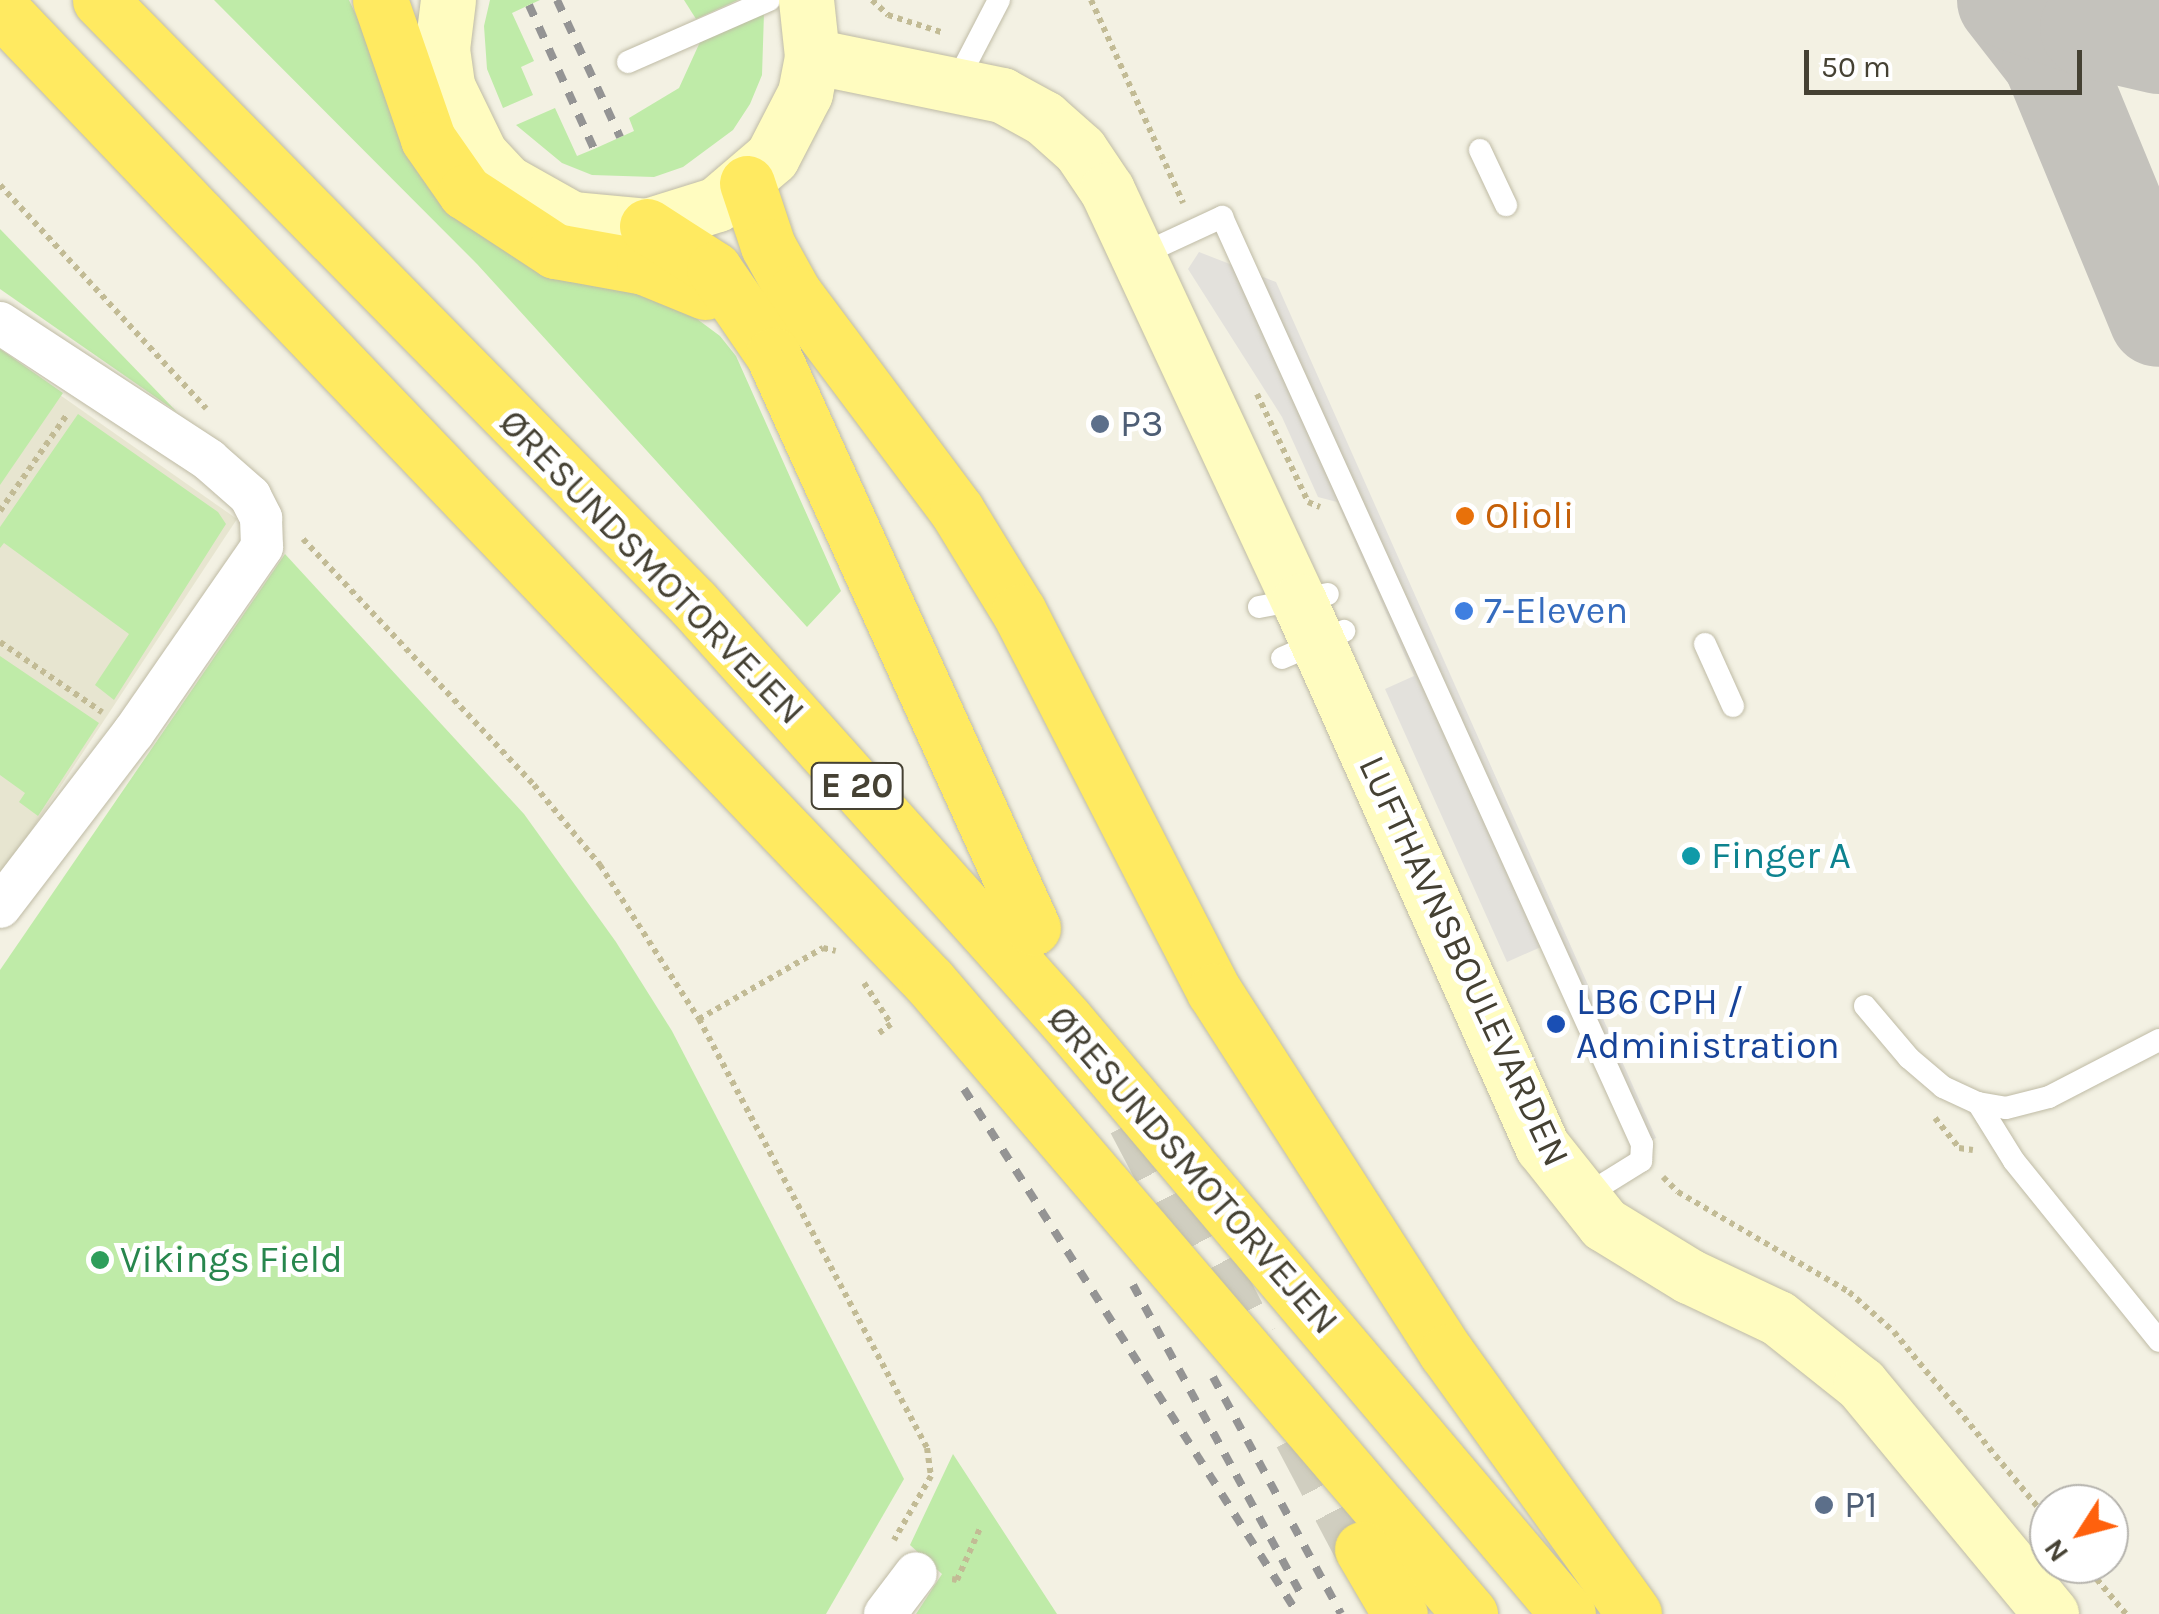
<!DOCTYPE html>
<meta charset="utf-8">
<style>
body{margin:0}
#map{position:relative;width:2159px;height:1614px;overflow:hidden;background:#f3f1e3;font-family:Karla,sans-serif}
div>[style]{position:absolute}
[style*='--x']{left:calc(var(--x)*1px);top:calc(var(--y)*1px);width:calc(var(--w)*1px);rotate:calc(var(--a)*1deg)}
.residential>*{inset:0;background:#e7e5d0}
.green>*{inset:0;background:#bfeba8}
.parking>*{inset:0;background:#e3e1dc}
.taxiway>*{height:100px;margin:-50px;padding:0 50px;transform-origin:50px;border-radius:50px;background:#c4c2bc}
.highway-tunnel>*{height:55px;margin-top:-27.5px;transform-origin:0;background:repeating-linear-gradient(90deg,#d0cec0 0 55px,transparent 0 83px)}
.path>*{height:6px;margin-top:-3px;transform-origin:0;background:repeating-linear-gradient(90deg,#c2bb95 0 5px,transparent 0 10px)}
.roads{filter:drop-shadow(0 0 2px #bfbba5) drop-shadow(0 0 2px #bfbba5)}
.lane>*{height:22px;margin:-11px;padding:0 11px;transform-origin:11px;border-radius:11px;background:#fff}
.street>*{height:42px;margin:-21px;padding:0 21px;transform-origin:21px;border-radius:21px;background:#fff}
.secondary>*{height:55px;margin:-27.5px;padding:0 27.5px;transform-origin:27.5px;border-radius:27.5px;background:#fffcc0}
.highway>*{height:55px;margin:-27.5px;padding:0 27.5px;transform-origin:27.5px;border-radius:27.5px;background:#ffea61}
.rail>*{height:8px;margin-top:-4px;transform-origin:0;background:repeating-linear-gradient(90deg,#949494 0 12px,transparent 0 24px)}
.dots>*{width:28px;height:28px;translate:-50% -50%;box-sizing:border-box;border:5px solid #fff;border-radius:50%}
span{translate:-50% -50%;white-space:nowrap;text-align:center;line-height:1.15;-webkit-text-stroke:10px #fff;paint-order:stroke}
.shield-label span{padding:2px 8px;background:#fff;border:2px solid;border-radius:8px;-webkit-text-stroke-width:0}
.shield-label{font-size:35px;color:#454133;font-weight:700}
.service-label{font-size:38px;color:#4e5e75}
.left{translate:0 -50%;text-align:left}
.food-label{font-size:38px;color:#c56008}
.street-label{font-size:38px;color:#454133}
.shop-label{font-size:38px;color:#366cbe}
.culture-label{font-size:38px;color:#0d838f}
.transit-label{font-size:38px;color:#164399}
.leisure-label{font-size:38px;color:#27864d}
.north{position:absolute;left:2029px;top:1484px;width:100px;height:100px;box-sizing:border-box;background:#fff;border:2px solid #b5b3ad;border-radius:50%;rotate:234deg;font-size:28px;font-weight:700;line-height:40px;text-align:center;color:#454133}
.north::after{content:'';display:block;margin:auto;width:35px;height:45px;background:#ff610d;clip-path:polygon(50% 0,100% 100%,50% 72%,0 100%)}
.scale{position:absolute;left:1804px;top:50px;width:278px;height:45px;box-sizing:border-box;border:5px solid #454133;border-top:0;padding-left:12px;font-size:30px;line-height:35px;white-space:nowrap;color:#454133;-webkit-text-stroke:8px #fff;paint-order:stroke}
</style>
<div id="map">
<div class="residential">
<i style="clip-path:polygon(0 353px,237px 519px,0 878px)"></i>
</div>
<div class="green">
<i style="clip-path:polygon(214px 0,349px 0,446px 207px,524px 263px,617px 286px,689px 313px,720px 336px,736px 356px,841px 591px,807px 627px,477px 264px)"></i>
<i style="clip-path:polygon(490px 0,540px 0,512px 13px,534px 61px,521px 67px,533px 95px,503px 108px,487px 69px,484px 26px)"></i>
<i style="clip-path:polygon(684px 0,738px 0,696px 19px)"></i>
<i style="clip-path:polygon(764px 13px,762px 75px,750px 104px,733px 130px,683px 167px,654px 177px,592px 175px,562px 163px,516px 125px,555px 108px,577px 156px,594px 149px,634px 131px,629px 118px,679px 88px,700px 42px)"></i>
<i style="clip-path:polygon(0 229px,177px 412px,0 289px)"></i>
<i style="clip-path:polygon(0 349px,63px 393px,0 485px)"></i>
<i style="clip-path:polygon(78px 414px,218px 512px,226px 524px,114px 700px,95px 685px,129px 634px,4px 543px,0 548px,0 527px)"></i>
<i style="clip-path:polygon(285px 554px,524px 814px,616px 942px,672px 1031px,904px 1479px,826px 1614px,0 1614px,0 970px)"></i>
<i style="clip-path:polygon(0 656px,99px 723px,38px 816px,19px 802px,25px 793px,0 775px)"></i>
<i style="clip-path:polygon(953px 1454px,1057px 1614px,916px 1614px,942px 1574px,910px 1545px)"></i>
</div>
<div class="parking">
<i style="clip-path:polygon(1199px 252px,1276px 282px,1656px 1138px,1632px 1148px,1541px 947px,1507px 962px,1385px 689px,1414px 676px,1337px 502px,1318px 497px,1282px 417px,1188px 269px)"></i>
</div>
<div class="taxiway">
<i style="--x:2007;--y:0;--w:73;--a:52.2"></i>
<i style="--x:2052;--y:58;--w:280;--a:67.6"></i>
<i style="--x:2012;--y:0;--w:83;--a:19.7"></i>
<i style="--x:2090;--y:28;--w:71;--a:13.1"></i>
</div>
<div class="highway-tunnel">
<i style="--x:1135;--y:1120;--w:249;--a:62.2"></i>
<i style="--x:1301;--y:1434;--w:130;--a:62.1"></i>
</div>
<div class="path">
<i style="--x:872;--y:0;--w:22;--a:43"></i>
<i style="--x:888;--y:15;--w:56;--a:17.8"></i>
<i style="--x:1091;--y:0;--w:223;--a:65.6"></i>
<i style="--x:0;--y:185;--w:304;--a:47.3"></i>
<i style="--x:1257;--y:394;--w:119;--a:64.7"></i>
<i style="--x:1308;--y:502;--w:13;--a:23"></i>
<i style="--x:0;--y:511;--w:119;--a:-55.2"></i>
<i style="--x:303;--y:539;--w:337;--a:46.8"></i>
<i style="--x:534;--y:785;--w:104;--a:50.5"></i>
<i style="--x:600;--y:865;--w:183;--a:57.3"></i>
<i style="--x:699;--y:1019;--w:486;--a:62"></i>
<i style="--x:927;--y:1448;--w:28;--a:82"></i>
<i style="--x:931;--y:1476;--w:74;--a:120"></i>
<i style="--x:0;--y:642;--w:124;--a:34.5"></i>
<i style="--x:864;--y:983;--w:49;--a:56.6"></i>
<i style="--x:891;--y:1024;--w:15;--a:143"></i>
<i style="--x:699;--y:1019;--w:143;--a:-29.8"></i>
<i style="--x:823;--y:948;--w:13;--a:13"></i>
<i style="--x:1935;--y:1118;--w:38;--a:51"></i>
<i style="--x:1959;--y:1148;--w:14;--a:8"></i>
<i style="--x:1663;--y:1177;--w:21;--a:45"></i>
<i style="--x:1678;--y:1192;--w:198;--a:30.3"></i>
<i style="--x:1849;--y:1292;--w:60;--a:41.6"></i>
<i style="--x:1894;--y:1332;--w:244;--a:50.6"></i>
<i style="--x:2084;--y:1564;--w:65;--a:50"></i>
<i style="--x:952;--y:1579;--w:5;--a:11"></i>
<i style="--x:957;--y:1580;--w:59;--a:-66"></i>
</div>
<div class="roads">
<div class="lane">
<i style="--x:628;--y:62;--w:154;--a:-23.7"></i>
<i style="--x:957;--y:81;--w:91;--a:-62.6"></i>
<i style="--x:1480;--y:150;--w:61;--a:64.7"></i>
<i style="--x:1138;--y:256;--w:93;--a:-24.9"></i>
<i style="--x:1222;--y:217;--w:1018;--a:65.63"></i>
<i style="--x:1642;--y:1144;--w:17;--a:93"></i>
<i style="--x:1641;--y:1161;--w:68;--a:148.2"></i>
<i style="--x:1259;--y:607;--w:70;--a:-10.7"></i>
<i style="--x:1705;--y:644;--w:68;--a:65.7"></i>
<i style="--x:1282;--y:658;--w:68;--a:-23.5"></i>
<i style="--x:1865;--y:1006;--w:68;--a:49.8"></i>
<i style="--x:1909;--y:1058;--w:45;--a:40.5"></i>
<i style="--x:1943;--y:1087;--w:38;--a:25"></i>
<i style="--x:1978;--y:1103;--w:68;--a:58.2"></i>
<i style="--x:2014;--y:1161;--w:231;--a:51.1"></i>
<i style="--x:1978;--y:1103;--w:28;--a:10"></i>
<i style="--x:2006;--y:1108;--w:44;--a:-14.3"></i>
<i style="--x:2049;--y:1097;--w:124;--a:-27.4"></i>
</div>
<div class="street">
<i style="--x:0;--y:323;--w:250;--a:33.2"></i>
<i style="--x:209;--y:460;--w:55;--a:41.3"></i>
<i style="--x:250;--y:496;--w:25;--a:63"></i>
<i style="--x:261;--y:518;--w:29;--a:88"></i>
<i style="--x:262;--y:547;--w:226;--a:124.7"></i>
<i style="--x:133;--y:733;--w:219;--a:127.4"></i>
<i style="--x:885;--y:1614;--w:51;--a:-52.9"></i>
</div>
<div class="secondary">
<i style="--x:448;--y:0;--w:49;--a:97"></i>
<i style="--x:442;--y:49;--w:37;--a:82"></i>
<i style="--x:447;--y:86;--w:76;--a:64.1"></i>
<i style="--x:480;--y:154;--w:38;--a:47"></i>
<i style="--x:506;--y:182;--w:76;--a:29.3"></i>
<i style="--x:572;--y:219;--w:75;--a:5.3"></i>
<i style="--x:647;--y:226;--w:73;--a:-17.4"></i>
<i style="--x:717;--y:204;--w:72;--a:-40.5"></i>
<i style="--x:772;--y:157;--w:72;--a:-62.7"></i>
<i style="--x:805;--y:93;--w:38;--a:-79"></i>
<i style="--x:812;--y:56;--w:56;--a:-96.1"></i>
<i style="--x:812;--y:56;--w:194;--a:11.6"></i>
<i style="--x:1002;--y:95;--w:48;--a:28.7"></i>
<i style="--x:1044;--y:118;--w:48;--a:41.6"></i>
<i style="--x:1080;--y:150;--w:48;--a:56"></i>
<i style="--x:1107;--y:190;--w:454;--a:65"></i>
<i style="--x:1299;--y:601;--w:597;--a:65.97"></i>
<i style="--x:1542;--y:1146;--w:100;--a:51.5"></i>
<i style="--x:1604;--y:1224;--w:100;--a:31.5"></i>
<i style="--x:1689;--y:1276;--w:98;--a:25.3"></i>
<i style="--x:1778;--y:1318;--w:106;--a:38.5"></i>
<i style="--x:1861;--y:1384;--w:298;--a:50.4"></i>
</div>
<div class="highway">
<i style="--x:100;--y:0;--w:846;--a:45.48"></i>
<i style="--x:693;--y:603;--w:558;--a:48.2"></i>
<i style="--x:1065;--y:1019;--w:779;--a:49.79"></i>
<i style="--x:380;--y:0;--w:147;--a:70.9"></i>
<i style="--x:428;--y:139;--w:65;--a:55.1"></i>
<i style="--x:465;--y:192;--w:108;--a:33.2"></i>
<i style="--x:555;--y:251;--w:90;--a:10.2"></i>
<i style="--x:644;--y:267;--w:66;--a:22.3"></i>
<i style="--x:0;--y:8;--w:1345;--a:46.33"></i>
<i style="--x:929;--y:981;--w:833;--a:49.48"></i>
<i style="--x:747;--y:183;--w:66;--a:71.6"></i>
<i style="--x:768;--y:246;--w:54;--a:61"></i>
<i style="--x:794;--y:293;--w:272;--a:53.2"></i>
<i style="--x:957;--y:511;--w:119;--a:58.5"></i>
<i style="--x:1019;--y:612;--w:426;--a:62.8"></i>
<i style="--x:1214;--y:991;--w:429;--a:57.3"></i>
<i style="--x:1446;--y:1352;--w:322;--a:54.3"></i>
<i style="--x:647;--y:226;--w:80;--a:32.7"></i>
<i style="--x:714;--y:269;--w:104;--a:55.5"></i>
<i style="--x:773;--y:355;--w:629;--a:65.59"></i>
<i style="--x:1362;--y:1549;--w:75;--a:59.7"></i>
</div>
</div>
<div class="rail">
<i style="--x:557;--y:0;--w:151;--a:65.3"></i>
<i style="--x:529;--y:5;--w:158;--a:65.7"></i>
<i style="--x:964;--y:1089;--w:622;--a:57.54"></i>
<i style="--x:1133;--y:1285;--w:349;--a:61.5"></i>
<i style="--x:1213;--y:1377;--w:269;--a:61.6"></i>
</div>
<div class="dots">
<i style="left:1100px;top:424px;background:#5c6f8a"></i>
<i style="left:1465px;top:516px;background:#e8710a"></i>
<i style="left:1464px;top:611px;background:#3f7fe0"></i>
<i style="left:1691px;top:856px;background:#0f9aa8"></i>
<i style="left:1556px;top:1024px;background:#1a4fb4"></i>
<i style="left:100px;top:1260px;background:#2e9e5b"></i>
<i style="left:1824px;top:1505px;background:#5c6f8a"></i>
</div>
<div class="shield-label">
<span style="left:857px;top:786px">E 20</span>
</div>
<div class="service-label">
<span class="left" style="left:1120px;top:424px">P3</span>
<span class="left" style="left:1844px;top:1505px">P1</span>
</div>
<div class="food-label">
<span class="left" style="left:1485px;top:516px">Olioli</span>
</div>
<div class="street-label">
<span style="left:652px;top:567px;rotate:46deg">ØRESUNDSMOTORVEJEN</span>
<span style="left:1464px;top:961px;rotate:65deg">LUFTHAVNSBOULEVARDEN</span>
<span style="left:1193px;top:1170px;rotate:49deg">ØRESUNDSMOTORVEJEN</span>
</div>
<div class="shop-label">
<span class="left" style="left:1484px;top:611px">7-Eleven</span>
</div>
<div class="culture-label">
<span class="left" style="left:1711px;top:856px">Finger A</span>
</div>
<div class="transit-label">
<span class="left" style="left:1576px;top:1024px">LB6 CPH /<br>Administration</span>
</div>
<div class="leisure-label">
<span class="left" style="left:120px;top:1260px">Vikings Field</span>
</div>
<div class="north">N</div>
<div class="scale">50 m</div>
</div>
